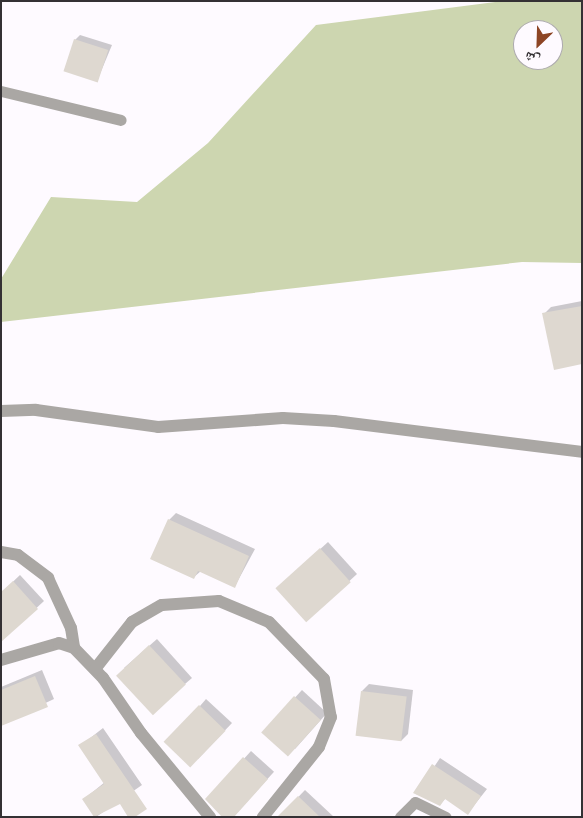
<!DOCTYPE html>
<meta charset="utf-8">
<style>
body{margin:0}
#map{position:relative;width:583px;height:818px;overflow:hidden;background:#fefaff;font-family:Figtree,"Noto Naskh Arabic",sans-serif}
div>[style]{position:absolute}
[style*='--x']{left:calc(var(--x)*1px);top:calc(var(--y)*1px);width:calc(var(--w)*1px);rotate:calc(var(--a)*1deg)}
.green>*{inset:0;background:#cdd6b0}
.shadow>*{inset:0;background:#0003;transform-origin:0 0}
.building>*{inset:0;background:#ded8d0;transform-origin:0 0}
.service>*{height:11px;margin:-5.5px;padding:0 5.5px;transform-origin:5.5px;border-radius:5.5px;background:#aaa7a4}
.minor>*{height:12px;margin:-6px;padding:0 6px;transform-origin:6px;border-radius:6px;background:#aaa7a4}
span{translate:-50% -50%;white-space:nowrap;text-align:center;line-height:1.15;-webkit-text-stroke:4px #fefaff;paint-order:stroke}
.frame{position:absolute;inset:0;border:2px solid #343134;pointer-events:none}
.north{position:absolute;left:513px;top:20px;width:50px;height:50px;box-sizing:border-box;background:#fefaff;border:1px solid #adaaae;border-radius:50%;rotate:204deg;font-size:14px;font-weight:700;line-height:20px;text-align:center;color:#343134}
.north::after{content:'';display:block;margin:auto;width:18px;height:22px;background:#8d4525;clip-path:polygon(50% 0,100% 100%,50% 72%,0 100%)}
</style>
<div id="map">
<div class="green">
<i style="clip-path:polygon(evenodd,503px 1px,582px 1px,582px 263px,522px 262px,1px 322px,1px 279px,51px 197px,137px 202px,208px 143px,316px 25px,503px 1px,523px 30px,553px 30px,553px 60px,523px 60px,523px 30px)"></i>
</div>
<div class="shadow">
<i style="clip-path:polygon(80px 35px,112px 45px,97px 81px,75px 40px)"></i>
<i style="clip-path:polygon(582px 301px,582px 363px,544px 314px,551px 307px)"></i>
<i style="clip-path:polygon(176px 513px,255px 549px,235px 586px,201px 571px,194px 577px,169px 520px)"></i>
<i style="clip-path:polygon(328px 542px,357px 574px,306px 621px,284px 582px)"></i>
<i style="clip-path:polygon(20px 575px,44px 601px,1px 641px,1px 593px)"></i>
<i style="clip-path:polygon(157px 639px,192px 678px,185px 684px,124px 668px)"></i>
<i style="clip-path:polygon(42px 670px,54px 699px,1px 724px,1px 687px)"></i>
<i style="clip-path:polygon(369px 684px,413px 690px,408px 734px,401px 741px,362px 691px)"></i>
<i style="clip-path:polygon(302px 690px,327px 713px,295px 749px,263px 732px)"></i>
<i style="clip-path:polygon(206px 699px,232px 723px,198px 759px,200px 706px)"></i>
<i style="clip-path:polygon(103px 728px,142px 785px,96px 817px,84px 799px,105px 782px,80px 746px)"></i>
<i style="left:251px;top:751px;width:31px;height:65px;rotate:42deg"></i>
<i style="clip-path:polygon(440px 758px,487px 789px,468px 813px,446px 798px,440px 804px,416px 794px)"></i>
<i style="clip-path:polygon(305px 790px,334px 817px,279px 817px)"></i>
</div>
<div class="building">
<i style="left:74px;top:39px;width:36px;height:34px;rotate:18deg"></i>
<i style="clip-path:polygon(582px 306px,582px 364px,554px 370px,542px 313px)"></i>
<i style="clip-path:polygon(168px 519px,249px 556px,235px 588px,198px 571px,194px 579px,150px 559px)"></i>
<i style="left:320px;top:548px;width:46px;height:60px;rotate:48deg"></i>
<i style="clip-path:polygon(13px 581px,38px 609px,1px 642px,1px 592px)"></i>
<i style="left:149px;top:645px;width:54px;height:45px;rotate:47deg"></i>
<i style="clip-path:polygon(35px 676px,48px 707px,1px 726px,1px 690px)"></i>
<i style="left:361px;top:691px;width:46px;height:45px;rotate:7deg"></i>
<i style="left:294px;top:696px;width:36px;height:49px;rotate:42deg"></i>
<i style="left:199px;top:705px;width:37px;height:51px;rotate:44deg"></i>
<i style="clip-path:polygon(96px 734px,147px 809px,135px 817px,128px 817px,120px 804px,94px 817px,82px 799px,104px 784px,78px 745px)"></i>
<i style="clip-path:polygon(243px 757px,268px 779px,234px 817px,222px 817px,205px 799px)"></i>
<i style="clip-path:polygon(432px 764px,481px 796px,468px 815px,445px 799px,440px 806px,413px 793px)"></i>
<i style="clip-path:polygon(298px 796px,320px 817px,277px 817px)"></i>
</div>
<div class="service">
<i style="--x:1;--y:91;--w:123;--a:13.6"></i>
<i style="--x:400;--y:817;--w:21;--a:-45"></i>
<i style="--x:415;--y:802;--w:34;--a:26"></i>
</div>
<div class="minor">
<i style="--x:1;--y:411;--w:35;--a:-2"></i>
<i style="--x:36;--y:410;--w:123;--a:7.9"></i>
<i style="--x:158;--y:427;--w:125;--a:-4.1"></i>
<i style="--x:283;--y:418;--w:51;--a:3.4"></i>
<i style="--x:334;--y:421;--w:250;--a:7.1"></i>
<i style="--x:1;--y:552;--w:17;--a:10"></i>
<i style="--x:18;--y:555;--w:38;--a:37"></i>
<i style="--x:48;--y:578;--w:55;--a:65.3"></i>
<i style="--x:71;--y:628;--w:20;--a:81"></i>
<i style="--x:74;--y:648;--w:42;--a:46"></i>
<i style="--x:103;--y:678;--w:67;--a:55.4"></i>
<i style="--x:141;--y:733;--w:109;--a:50.6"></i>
<i style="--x:1;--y:660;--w:60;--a:-16.3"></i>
<i style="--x:59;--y:643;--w:16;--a:18"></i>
<i style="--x:95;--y:669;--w:60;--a:-51.8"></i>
<i style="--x:132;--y:622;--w:34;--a:-30"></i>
<i style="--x:162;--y:605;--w:57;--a:-4"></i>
<i style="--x:219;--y:601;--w:54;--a:22.8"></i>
<i style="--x:269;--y:622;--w:79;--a:46"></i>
<i style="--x:324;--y:679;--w:39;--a:80"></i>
<i style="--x:331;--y:717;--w:32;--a:112"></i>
<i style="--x:319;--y:747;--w:90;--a:128.7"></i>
</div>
<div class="frame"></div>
<div class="north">ش</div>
</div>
